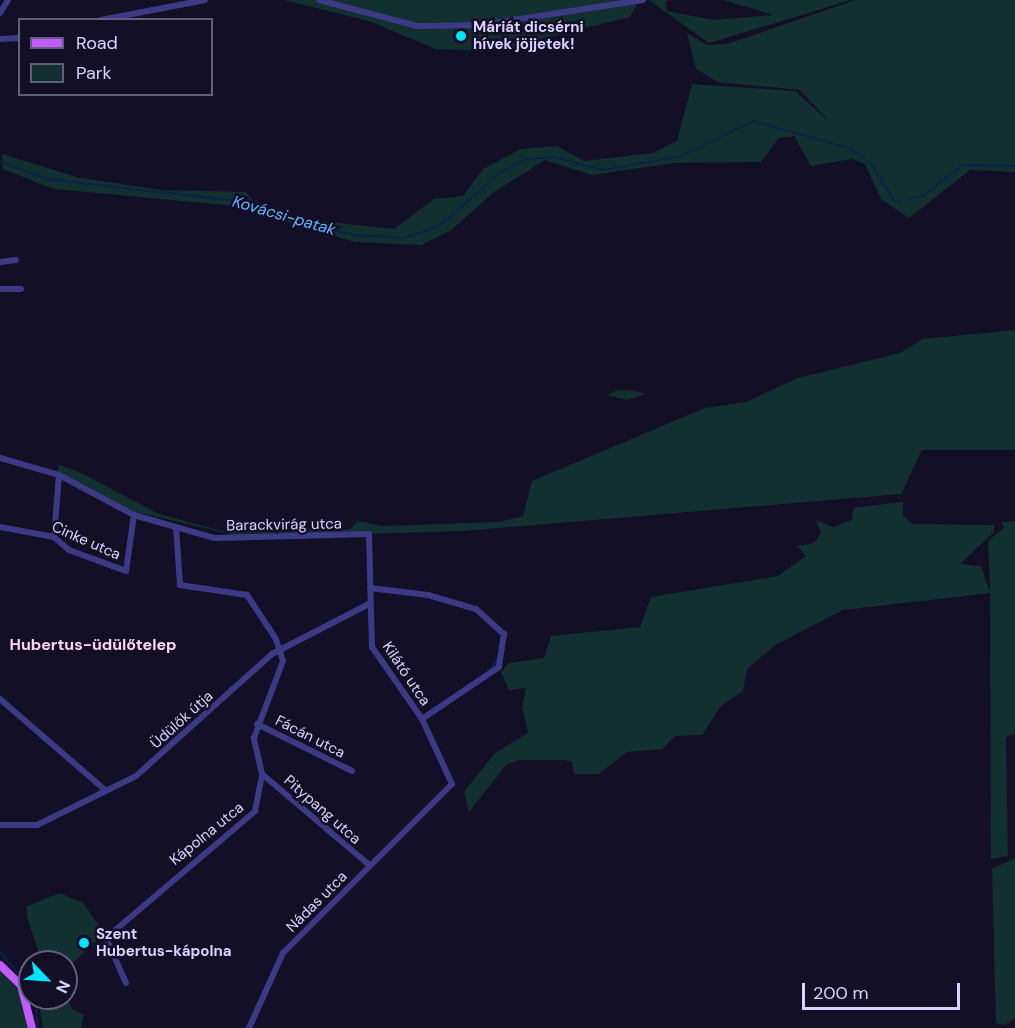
<!DOCTYPE html>
<meta charset="utf-8">
<style>
body{margin:0}
#map{position:relative;width:1015px;height:1028px;overflow:hidden;background:#130f26;font-family:"DM Sans",sans-serif}
div>[style]{position:absolute}
[style*='--x']{left:calc(var(--x)*1px);top:calc(var(--y)*1px);width:calc(var(--w)*1px);rotate:calc(var(--a)*1deg)}
.green>*{inset:0;background:#12302f}
.stream>*{height:1.5px;margin:-0.75px;padding:0 0.75px;transform-origin:0.75px;border-radius:0.75px;background:#0c2248}
.minor>*{height:6px;margin:-3px;padding:0 3px;transform-origin:3px;border-radius:3px;background:#3d3a85}
.major>*{height:8px;margin:-4px;padding:0 4px;transform-origin:4px;border-radius:4px;background:#c25bff}
.dots>*{width:16px;height:16px;translate:-50% -50%;box-sizing:border-box;border:3px solid #130f26;border-radius:50%}
span{translate:-50% -50%;white-space:nowrap;text-align:center;line-height:1.15;-webkit-text-stroke:5px #130f26;paint-order:stroke}
.poi-label{font-size:15px;color:#d9d4ff;font-weight:700}
.left{translate:0 -50%;text-align:left}
.street-label{font-size:15px;color:#d9d4ff}
.water-label{font-size:16px;color:#62b6ff;font-style:italic}
.neighbourhood-label{font-size:16px;color:#ffd6f0;font-weight:700}
.legend{position:absolute;left:18px;top:18px;width:195px;height:78px;box-sizing:border-box;background:#130f26;border:2px solid #625e7d;margin:0;padding:8px 10px;list-style:none;font-size:18px;color:#d9d4ff}
.legend li{display:flex;align-items:center;gap:12px;height:30px}
.legend b{width:30px;border:2px solid #625e7d}
.north{position:absolute;left:18px;top:950px;width:60px;height:60px;box-sizing:border-box;background:#130f26;border:2px solid #625e7d;border-radius:50%;rotate:115deg;font-size:16px;font-weight:700;line-height:24px;text-align:center;color:#d9d4ff}
.north::after{content:'';display:block;margin:auto;width:21px;height:27px;background:#00e5ff;clip-path:polygon(50% 0,100% 100%,50% 72%,0 100%)}
.scale{position:absolute;left:802px;top:983px;width:158px;height:27px;box-sizing:border-box;border:3px solid #d9d4ff;border-top:0;padding-left:8px;font-size:18px;line-height:21px;white-space:nowrap;color:#d9d4ff;-webkit-text-stroke:4px #130f26;paint-order:stroke}
</style>
<div id="map">
<div class="green">
<i style="clip-path:polygon(284px 0,639px 0,630px 17px,544px 38px,519px 50px,496px 46px,484px 51px,436px 49px,369px 21px)"></i>
<i style="clip-path:polygon(649px 0,673px 0,666px 1px,667px 11px,714px 20px,773px 15px,723px 0,851px 0,709px 43px)"></i>
<i style="clip-path:polygon(856px 0,1015px 0,1015px 172px,970px 170px,909px 218px,881px 199px,865px 164px,852px 159px,811px 166px,794px 136px,779px 138px,761px 162px,674px 163px,592px 175px,545px 160px,493px 193px,450px 231px,421px 245px,355px 242px,236px 206px,54px 189px,3px 169px,2px 154px,80px 178px,162px 190px,246px 192px,253px 201px,301px 219px,394px 229px,434px 199px,463px 196px,483px 169px,521px 149px,557px 146px,584px 161px,653px 153px,677px 141px,692px 84px,795px 91px,830px 122px,800px 90px,718px 82px,696px 69px,687px 33px,707px 45px,727px 44px)"></i>
<i style="clip-path:polygon(1015px 330px,1015px 450px,922px 450px,901px 494px,464px 531px,243px 537px,124px 509px,57px 472px,59px 465px,81px 473px,159px 514px,226px 532px,350px 529px,358px 521px,383px 526px,499px 522px,523px 516px,532px 481px,705px 408px,746px 402px,798px 378px,900px 353px,923px 339px)"></i>
<i style="clip-path:polygon(617px 390px,631px 390px,645px 394px,627px 400px,607px 395px)"></i>
<i style="clip-path:polygon(903px 502px,903px 516px,912px 524px,994px 525px,994px 532px,960px 564px,981px 566px,990px 592px,988px 541px,1004px 528px,1002px 522px,1015px 521px,1015px 734px,1006px 737px,1008px 856px,991px 859px,990px 593px,843px 610px,775px 645px,747px 669px,743px 691px,721px 706px,702px 735px,675px 736px,662px 749px,627px 752px,599px 774px,574px 774px,572px 762px,565px 760px,519px 760px,506px 765px,469px 812px,464px 792px,494px 754px,528px 733px,522px 707px,526px 688px,509px 690px,501px 672px,509px 663px,544px 658px,551px 636px,640px 627px,651px 597px,778px 576px,806px 556px,797px 546px,814px 543px,821px 533px,816px 520px,833px 527px,852px 520px,853px 508px)"></i>
<i style="clip-path:polygon(1015px 858px,1015px 1018px,1005px 1025px,996px 1023px,992px 869px)"></i>
<i style="clip-path:polygon(60px 893px,83px 903px,104px 933px,66px 970px,66px 962px,42px 962px,27px 917px,27px 906px)"></i>
<i style="clip-path:polygon(0 968px,22px 994px,29px 1028px,0 1028px)"></i>
<i style="clip-path:polygon(66px 996px,72px 1009px,84px 1015px,81px 1028px,43px 1028px,38px 998px)"></i>
</div>
<div class="stream">
<i style="--x:0;--y:161;--w:50;--a:21"></i>
<i style="--x:47;--y:179;--w:200;--a:6.6"></i>
<i style="--x:246;--y:202;--w:43;--a:23.6"></i>
<i style="--x:285;--y:219;--w:72;--a:12.9"></i>
<i style="--x:355;--y:235;--w:50;--a:3.4"></i>
<i style="--x:405;--y:238;--w:37;--a:-19"></i>
<i style="--x:440;--y:226;--w:78;--a:-41.9"></i>
<i style="--x:498;--y:174;--w:32;--a:-28"></i>
<i style="--x:526;--y:159;--w:29;--a:-4"></i>
<i style="--x:555;--y:157;--w:50;--a:15.2"></i>
<i style="--x:603;--y:170;--w:80;--a:-10"></i>
<i style="--x:682;--y:156;--w:80;--a:-25.9"></i>
<i style="--x:754;--y:121;--w:102;--a:15.9"></i>
<i style="--x:852;--y:149;--w:25;--a:37"></i>
<i style="--x:872;--y:164;--w:44;--a:58.8"></i>
<i style="--x:895;--y:202;--w:6;--a:-9"></i>
<i style="--x:908;--y:199;--w:17;--a:-13"></i>
<i style="--x:925;--y:195;--w:48;--a:-39"></i>
<i style="--x:962;--y:165;--w:53;--a:1.1"></i>
<i style="--x:489;--y:671;--w:14;--a:-54"></i>
<i style="--x:0;--y:952;--w:45;--a:48.6"></i>
<i style="--x:36;--y:998;--w:30;--a:86"></i>
</div>
<div class="minor">
<i style="--x:319;--y:0;--w:101;--a:14.9"></i>
<i style="--x:417;--y:26;--w:64;--a:-0.9"></i>
<i style="--x:481;--y:25;--w:164;--a:-8.8"></i>
<i style="--x:0;--y:13;--w:15;--a:-58"></i>
<i style="--x:101;--y:20;--w:106;--a:-10.9"></i>
<i style="--x:0;--y:39;--w:20;--a:-3"></i>
<i style="--x:0;--y:262;--w:16;--a:-7"></i>
<i style="--x:0;--y:289;--w:21;--a:0"></i>
<i style="--x:0;--y:458;--w:61;--a:16.1"></i>
<i style="--x:59;--y:475;--w:85;--a:28.1"></i>
<i style="--x:134;--y:515;--w:84;--a:15.9"></i>
<i style="--x:215;--y:538;--w:154;--a:-1.5"></i>
<i style="--x:369;--y:534;--w:113;--a:88.5"></i>
<i style="--x:372;--y:647;--w:88;--a:55.2"></i>
<i style="--x:422;--y:719;--w:72;--a:65.2"></i>
<i style="--x:452;--y:784;--w:239;--a:135"></i>
<i style="--x:283;--y:953;--w:82;--a:114.4"></i>
<i style="--x:0;--y:527;--w:55;--a:10.5"></i>
<i style="--x:54;--y:537;--w:20;--a:41"></i>
<i style="--x:69;--y:550;--w:61;--a:20.2"></i>
<i style="--x:126;--y:571;--w:57;--a:-81.9"></i>
<i style="--x:54;--y:537;--w:62;--a:-85.4"></i>
<i style="--x:370;--y:588;--w:58;--a:6.9"></i>
<i style="--x:428;--y:595;--w:50;--a:16.3"></i>
<i style="--x:476;--y:609;--w:38;--a:42"></i>
<i style="--x:504;--y:634;--w:33;--a:99"></i>
<i style="--x:499;--y:667;--w:93;--a:146"></i>
<i style="--x:0;--y:699;--w:139;--a:40.9"></i>
<i style="--x:257;--y:724;--w:106;--a:26.3"></i>
<i style="--x:262;--y:774;--w:138;--a:40.3"></i>
<i style="--x:0;--y:825;--w:37;--a:0"></i>
<i style="--x:37;--y:825;--w:110;--a:-26.3"></i>
<i style="--x:136;--y:776;--w:183;--a:-41.9"></i>
<i style="--x:272;--y:654;--w:109;--a:-27.3"></i>
<i style="--x:126;--y:983;--w:49;--a:-114"></i>
<i style="--x:106;--y:938;--w:196;--a:-40.4"></i>
<i style="--x:255;--y:811;--w:38;--a:-79"></i>
<i style="--x:262;--y:774;--w:37;--a:-103"></i>
<i style="--x:254;--y:738;--w:82;--a:-69.4"></i>
<i style="--x:283;--y:661;--w:23;--a:-108"></i>
<i style="--x:276;--y:639;--w:53;--a:-123.4"></i>
<i style="--x:247;--y:595;--w:68;--a:-171.5"></i>
<i style="--x:180;--y:585;--w:58;--a:-93.9"></i>
</div>
<div class="major">
<i style="--x:0;--y:965;--w:29;--a:44"></i>
<i style="--x:21;--y:985;--w:44;--a:75.7"></i>
</div>
<div class="dots">
<i style="left:461px;top:36px;background:#00e5ff"></i>
<i style="left:84px;top:943px;background:#00e5ff"></i>
</div>
<div class="poi-label">
<span class="left" style="left:473px;top:36px">Máriát dicsérni<br>hívek jöjjetek!</span>
<span class="left" style="left:96px;top:943px">Szent<br>Hubertus-kápolna</span>
</div>
<div class="street-label">
<span style="left:284px;top:525px;rotate:-1deg">Barackvirág utca</span>
<span style="left:86px;top:541px;rotate:24deg">Cinke utca</span>
<span style="left:406px;top:674px;rotate:56deg">Kilátó utca</span>
<span style="left:182px;top:720px;rotate:-42deg">Üdülők útja</span>
<span style="left:310px;top:737px;rotate:27deg">Fácán utca</span>
<span style="left:322px;top:810px;rotate:41deg">Pitypang utca</span>
<span style="left:207px;top:834px;rotate:-39deg">Kápolna utca</span>
<span style="left:317px;top:902px;rotate:-45deg">Nádas utca</span>
</div>
<div class="water-label">
<span style="left:284px;top:216px;rotate:16deg">Kovácsi-patak</span>
</div>
<div class="neighbourhood-label">
<span style="left:93px;top:645px">Hubertus-üdülőtelep</span>
</div>
<ul class="legend">
<li><b style="height:8px;background:#c25bff"></b>Road</li>
<li><b style="height:16px;background:#12302f"></b>Park</li>
</ul>
<div class="north">N</div>
<div class="scale">200 m</div>
</div>
